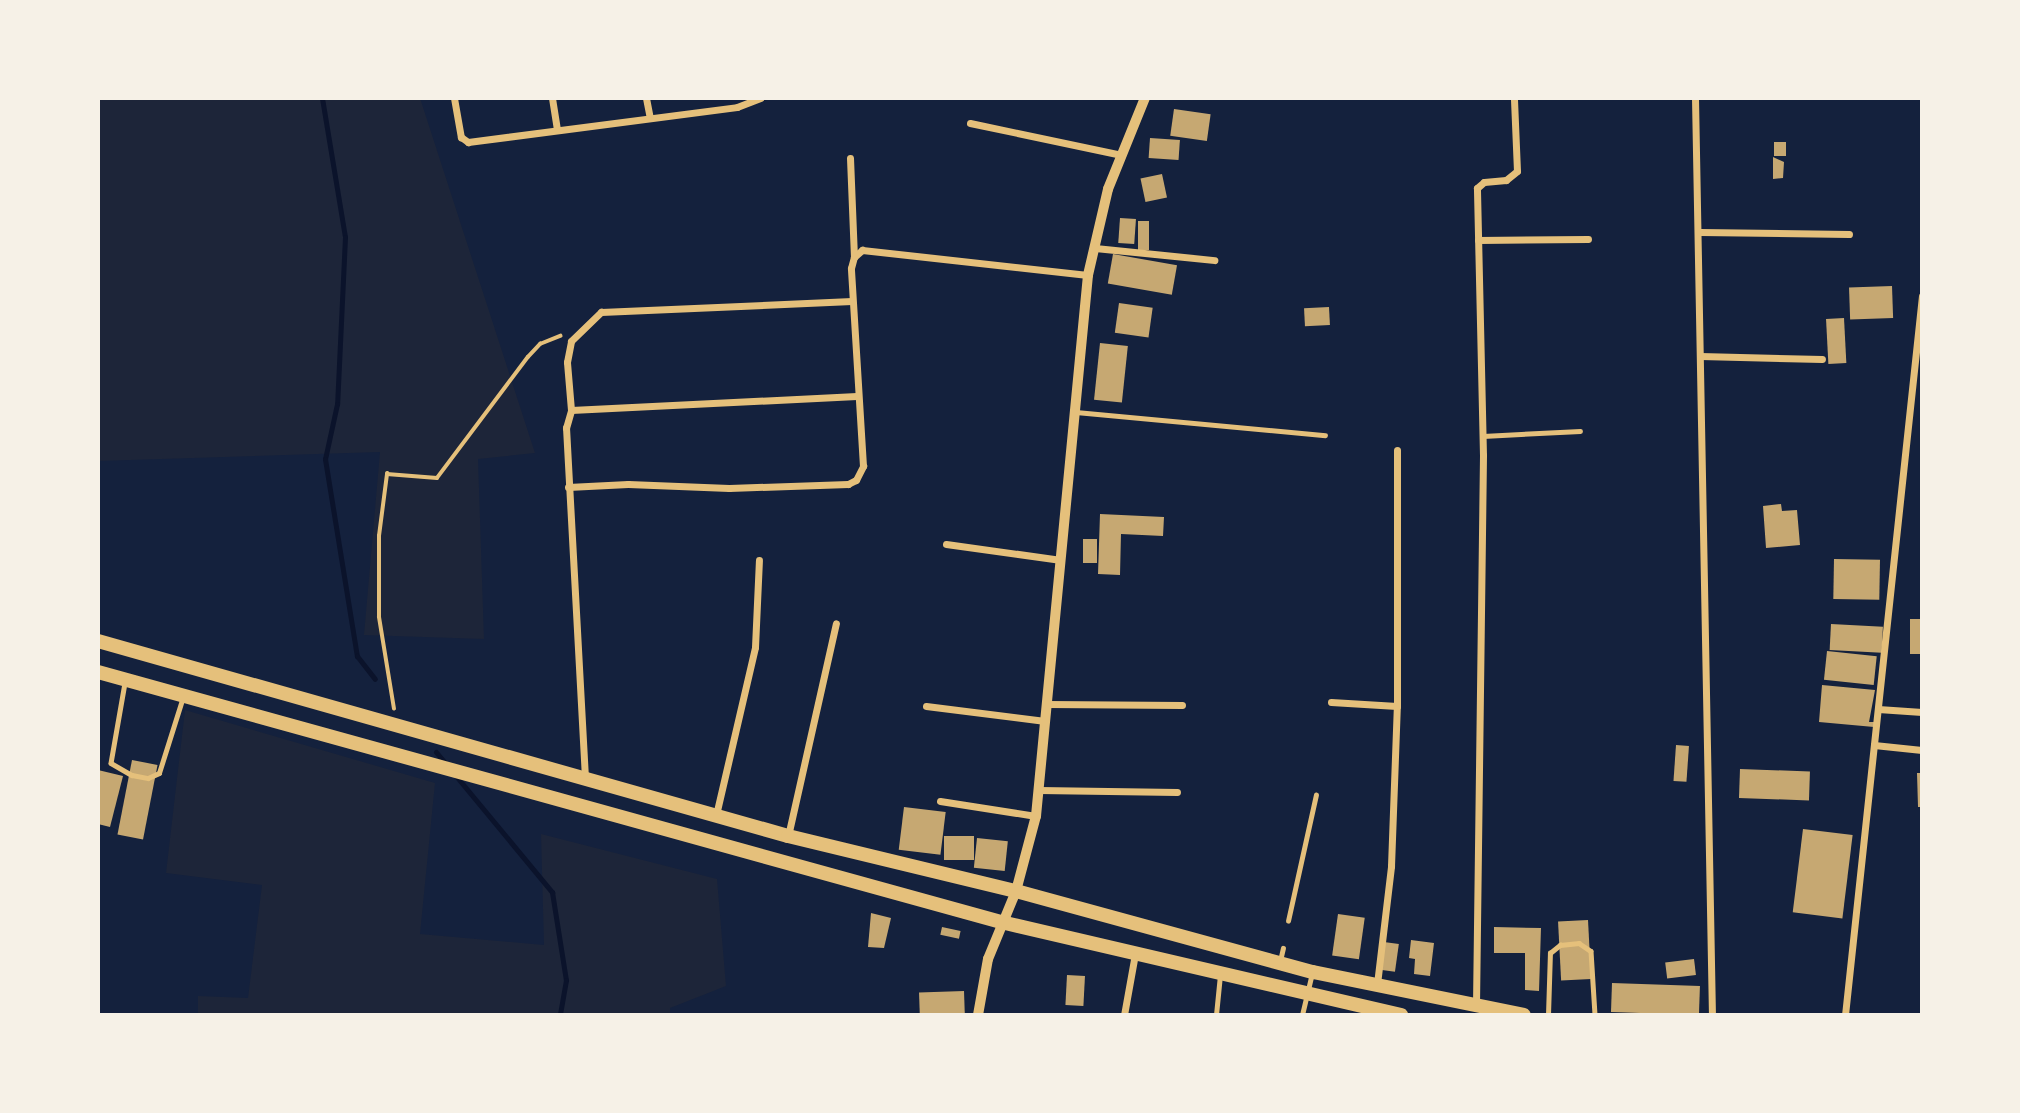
<!DOCTYPE html>
<style>
body{margin:0}
#map{position:relative;width:2020px;height:1113px;overflow:hidden;background:#14213d;font-family:Manrope,sans-serif}
div>[style]{position:absolute}
[style*='--x']{left:calc(var(--x)*1px);top:calc(var(--y)*1px);width:calc(var(--w)*1px);rotate:calc(var(--a)*1deg)}
.green>*{inset:0;background:#1d2539}
.stream>*{height:5px;margin:-2.5px;padding:0 2.5px;transform-origin:2.5px;border-radius:2.5px;background:#0b132b}
.building>*{inset:0;background:#c6a872;transform-origin:0 0}
.path>*{height:3.5px;margin:-1.75px;padding:0 1.75px;transform-origin:1.75px;border-radius:1.75px;background:#e5c07b}
.service>*{height:4.5px;margin:-2.25px;padding:0 2.25px;transform-origin:2.25px;border-radius:2.25px;background:#e5c07b}
.minor>*{height:7px;margin:-3.5px;padding:0 3.5px;transform-origin:3.5px;border-radius:3.5px;background:#e5c07b}
.tertiary>*{height:10px;margin:-5px;padding:0 5px;transform-origin:5px;border-radius:5px;background:#e5c07b}
.primary>*{height:14px;margin:-7px;padding:0 7px;transform-origin:7px;border-radius:7px;background:#e5c07b}
span{translate:-50% -50%;white-space:nowrap;text-align:center;line-height:1.15;-webkit-text-stroke:6px #f6f1e7;paint-order:stroke}
.frame{position:absolute;inset:0;border:100px solid #f6f1e7;pointer-events:none}
</style>
<div id="map">
<div class="green">
<i style="clip-path:polygon(98px 98px,420px 98px,535px 453px,478px 459px,484px 639px,364px 635px,380px 452px,98px 461px)"></i>
<i style="clip-path:polygon(185px 710px,435px 783px,420px 934px,544px 945px,541px 834px,717px 879px,726px 986px,670px 1008px,670px 1015px,198px 1015px,198px 996px,248px 998px,262px 885px,166px 873px)"></i>
</div>
<div class="stream">
<i style="--x:322;--y:98;--w:141;--a:80.6"></i>
<i style="--x:345;--y:237;--w:167;--a:92.7"></i>
<i style="--x:337;--y:404;--w:56;--a:102.3"></i>
<i style="--x:325;--y:459;--w:200;--a:80.8"></i>
<i style="--x:357;--y:656;--w:29;--a:52"></i>
<i style="--x:436;--y:752;--w:17;--a:50"></i>
<i style="--x:456;--y:776;--w:151;--a:50.4"></i>
<i style="--x:552;--y:892;--w:89;--a:81"></i>
<i style="--x:566;--y:980;--w:36;--a:100"></i>
</div>
<div class="building">
<i style="left:1174px;top:109px;width:37px;height:27px;rotate:8deg"></i>
<i style="left:1150px;top:138px;width:30px;height:20px;rotate:4deg"></i>
<i style="left:1774px;top:142px;width:12px;height:14px"></i>
<i style="clip-path:polygon(1773px 157px,1784px 162px,1783px 178px,1773px 179px)"></i>
<i style="left:1162px;top:174px;width:24px;height:22px;rotate:78deg"></i>
<i style="left:1120px;top:218px;width:16px;height:25px;rotate:4deg"></i>
<i style="left:1138px;top:221px;width:11px;height:29px"></i>
<i style="left:1113px;top:254px;width:65px;height:30px;rotate:10deg"></i>
<i style="left:1892px;top:286px;width:32px;height:43px;rotate:88deg"></i>
<i style="left:1119px;top:303px;width:34px;height:30px;rotate:8deg"></i>
<i style="left:1329px;top:307px;width:18px;height:25px;rotate:87deg"></i>
<i style="left:1844px;top:318px;width:45px;height:18px;rotate:87deg"></i>
<i style="left:1100px;top:343px;width:28px;height:57px;rotate:6deg"></i>
<i style="clip-path:polygon(1781px 504px,1782px 511px,1797px 510px,1800px 545px,1766px 548px,1763px 506px)"></i>
<i style="clip-path:polygon(1100px 514px,1164px 517px,1163px 536px,1121px 534px,1120px 575px,1098px 574px)"></i>
<i style="left:1083px;top:539px;width:14px;height:24px"></i>
<i style="left:1834px;top:559px;width:46px;height:40px;rotate:1deg"></i>
<i style="left:1910px;top:619px;width:12px;height:35px"></i>
<i style="left:1831px;top:624px;width:52px;height:26px;rotate:3deg"></i>
<i style="left:1827px;top:651px;width:50px;height:29px;rotate:6deg"></i>
<i style="clip-path:polygon(1822px 685px,1875px 690px,1869px 722px,1875px 722px,1874px 727px,1819px 722px)"></i>
<i style="left:1676px;top:745px;width:13px;height:36px;rotate:4deg"></i>
<i style="left:132px;top:760px;width:26px;height:76px;rotate:11deg"></i>
<i style="left:1740px;top:769px;width:70px;height:29px;rotate:2deg"></i>
<i style="clip-path:polygon(98px 770px,123px 776px,110px 827px,98px 824px)"></i>
<i style="clip-path:polygon(1917px 773px,1922px 773px,1922px 807px,1918px 807px)"></i>
<i style="left:904px;top:807px;width:42px;height:43px;rotate:7deg"></i>
<i style="left:1803px;top:829px;width:50px;height:84px;rotate:7deg"></i>
<i style="left:944px;top:836px;width:30px;height:24px"></i>
<i style="left:977px;top:838px;width:31px;height:30px;rotate:6deg"></i>
<i style="clip-path:polygon(871px 913px,891px 918px,884px 948px,868px 947px)"></i>
<i style="left:1338px;top:914px;width:27px;height:42px;rotate:8deg"></i>
<i style="left:1588px;top:920px;width:59px;height:30px;rotate:87deg"></i>
<i style="left:942px;top:927px;width:19px;height:8px;rotate:12deg"></i>
<i style="clip-path:polygon(1494px 927px,1541px 928px,1539px 991px,1525px 990px,1525px 953px,1494px 953px)"></i>
<i style="clip-path:polygon(1411px 940px,1434px 943px,1430px 976px,1414px 974px,1415px 959px,1409px 958px)"></i>
<i style="left:1384px;top:942px;width:15px;height:28px;rotate:8deg"></i>
<i style="left:1694px;top:959px;width:16px;height:29px;rotate:83deg"></i>
<i style="left:1067px;top:975px;width:18px;height:30px;rotate:3deg"></i>
<i style="left:1612px;top:983px;width:88px;height:29px;rotate:2deg"></i>
<i style="left:964px;top:991px;width:24px;height:45px;rotate:88deg"></i>
</div>
<div class="path">
<i style="--x:394;--y:709;--w:93;--a:-99.3"></i>
<i style="--x:379;--y:617;--w:81;--a:-90"></i>
<i style="--x:379;--y:536;--w:63;--a:-82.6"></i>
<i style="--x:387;--y:474;--w:50;--a:4.6"></i>
<i style="--x:437;--y:478;--w:151;--a:-53.1"></i>
<i style="--x:528;--y:357;--w:18;--a:-47"></i>
<i style="--x:540;--y:344;--w:22;--a:-22"></i>
</div>
<div class="service">
<i style="--x:1076;--y:412;--w:250;--a:5.3"></i>
<i style="--x:1483;--y:436;--w:97;--a:-3"></i>
<i style="--x:125;--y:683;--w:81;--a:99.9"></i>
<i style="--x:111;--y:763;--w:24;--a:30"></i>
<i style="--x:132;--y:775;--w:16;--a:11"></i>
<i style="--x:148;--y:778;--w:12;--a:-24"></i>
<i style="--x:159;--y:773;--w:80;--a:-72.5"></i>
<i style="--x:1288;--y:921;--w:129;--a:-77.5"></i>
<i style="--x:1280;--y:961;--w:13;--a:-77"></i>
<i style="--x:1216;--y:1015;--w:40;--a:-84.3"></i>
<i style="--x:1302;--y:1015;--w:43;--a:-76.6"></i>
<i style="--x:1548;--y:1015;--w:62;--a:-88.2"></i>
<i style="--x:1550;--y:953;--w:13;--a:-39"></i>
<i style="--x:1560;--y:945;--w:19;--a:-6"></i>
<i style="--x:1579;--y:943;--w:14;--a:34"></i>
<i style="--x:1591;--y:951;--w:64;--a:86.4"></i>
</div>
<div class="minor">
<i style="--x:454;--y:98;--w:40;--a:80"></i>
<i style="--x:461;--y:137;--w:9;--a:36"></i>
<i style="--x:468;--y:142;--w:271;--a:-7.4"></i>
<i style="--x:737;--y:107;--w:25;--a:-21"></i>
<i style="--x:552;--y:98;--w:31;--a:81"></i>
<i style="--x:646;--y:98;--w:20;--a:79"></i>
<i style="--x:1695;--y:98;--w:917;--a:88.94"></i>
<i style="--x:970;--y:123;--w:155;--a:11.9"></i>
<i style="--x:850;--y:158;--w:99;--a:87.7"></i>
<i style="--x:1700;--y:232;--w:149;--a:0.8"></i>
<i style="--x:1478;--y:240;--w:110;--a:-0.5"></i>
<i style="--x:1095;--y:248;--w:120;--a:5.8"></i>
<i style="--x:1700;--y:356;--w:122;--a:1.4"></i>
<i style="--x:571;--y:410;--w:286;--a:-2.8"></i>
<i style="--x:568;--y:487;--w:60;--a:-2.9"></i>
<i style="--x:628;--y:484;--w:101;--a:2.3"></i>
<i style="--x:729;--y:488;--w:119;--a:-1.9"></i>
<i style="--x:848;--y:484;--w:9;--a:-27"></i>
<i style="--x:856;--y:480;--w:16;--a:-63"></i>
<i style="--x:863;--y:466;--w:198;--a:-93.5"></i>
<i style="--x:851;--y:268;--w:11;--a:-75"></i>
<i style="--x:854;--y:257;--w:11;--a:-41"></i>
<i style="--x:862;--y:250;--w:227;--a:6.3"></i>
<i style="--x:946;--y:544;--w:116;--a:7.9"></i>
<i style="--x:1331;--y:702;--w:66;--a:3.5"></i>
<i style="--x:1047;--y:704;--w:135;--a:0.4"></i>
<i style="--x:926;--y:706;--w:120;--a:7.2"></i>
<i style="--x:1878;--y:709;--w:44;--a:3.9"></i>
<i style="--x:1874;--y:745;--w:48;--a:5.9"></i>
<i style="--x:585;--y:778;--w:351;--a:-93.1"></i>
<i style="--x:566;--y:428;--w:19;--a:-74"></i>
<i style="--x:571;--y:410;--w:48;--a:-94.8"></i>
<i style="--x:567;--y:362;--w:21;--a:-79"></i>
<i style="--x:571;--y:341;--w:42;--a:-44"></i>
<i style="--x:601;--y:312;--w:251;--a:-2.5"></i>
<i style="--x:1039;--y:790;--w:138;--a:0.8"></i>
<i style="--x:940;--y:801;--w:97;--a:8.9"></i>
<i style="--x:716;--y:815;--w:172;--a:-76.9"></i>
<i style="--x:755;--y:647;--w:87;--a:-87.4"></i>
<i style="--x:788;--y:836;--w:218;--a:-77.3"></i>
<i style="--x:1377;--y:984;--w:119;--a:-83.2"></i>
<i style="--x:1391;--y:866;--w:160;--a:-87.9"></i>
<i style="--x:1397;--y:706;--w:256;--a:-90"></i>
<i style="--x:1476;--y:1005;--w:550;--a:-89.27"></i>
<i style="--x:1483;--y:455;--w:267;--a:-91.3"></i>
<i style="--x:1477;--y:188;--w:9;--a:-41"></i>
<i style="--x:1484;--y:182;--w:22;--a:-5"></i>
<i style="--x:1506;--y:180;--w:14;--a:-39"></i>
<i style="--x:1517;--y:171;--w:73;--a:-92.4"></i>
<i style="--x:1124;--y:1015;--w:62;--a:-79.8"></i>
<i style="--x:1845;--y:1015;--w:723;--a:-83.89"></i>
</div>
<div class="tertiary">
<i style="--x:978;--y:1015;--w:57;--a:-79.9"></i>
<i style="--x:988;--y:959;--w:74;--a:-67.6"></i>
<i style="--x:1016;--y:891;--w:78;--a:-75.1"></i>
<i style="--x:1036;--y:816;--w:543;--a:-84.51"></i>
<i style="--x:1088;--y:275;--w:88;--a:-76.9"></i>
<i style="--x:1108;--y:189;--w:98;--a:-67.9"></i>
</div>
<div class="primary">
<i style="--x:98;--y:641;--w:717;--a:15.78"></i>
<i style="--x:788;--y:836;--w:235;--a:13.6"></i>
<i style="--x:1016;--y:891;--w:308;--a:15.3"></i>
<i style="--x:1313;--y:972;--w:215;--a:11.5"></i>
<i style="--x:98;--y:672;--w:937;--a:15.48"></i>
<i style="--x:1001;--y:922;--w:411;--a:13.1"></i>
</div>
<div class="frame"></div>
</div>
